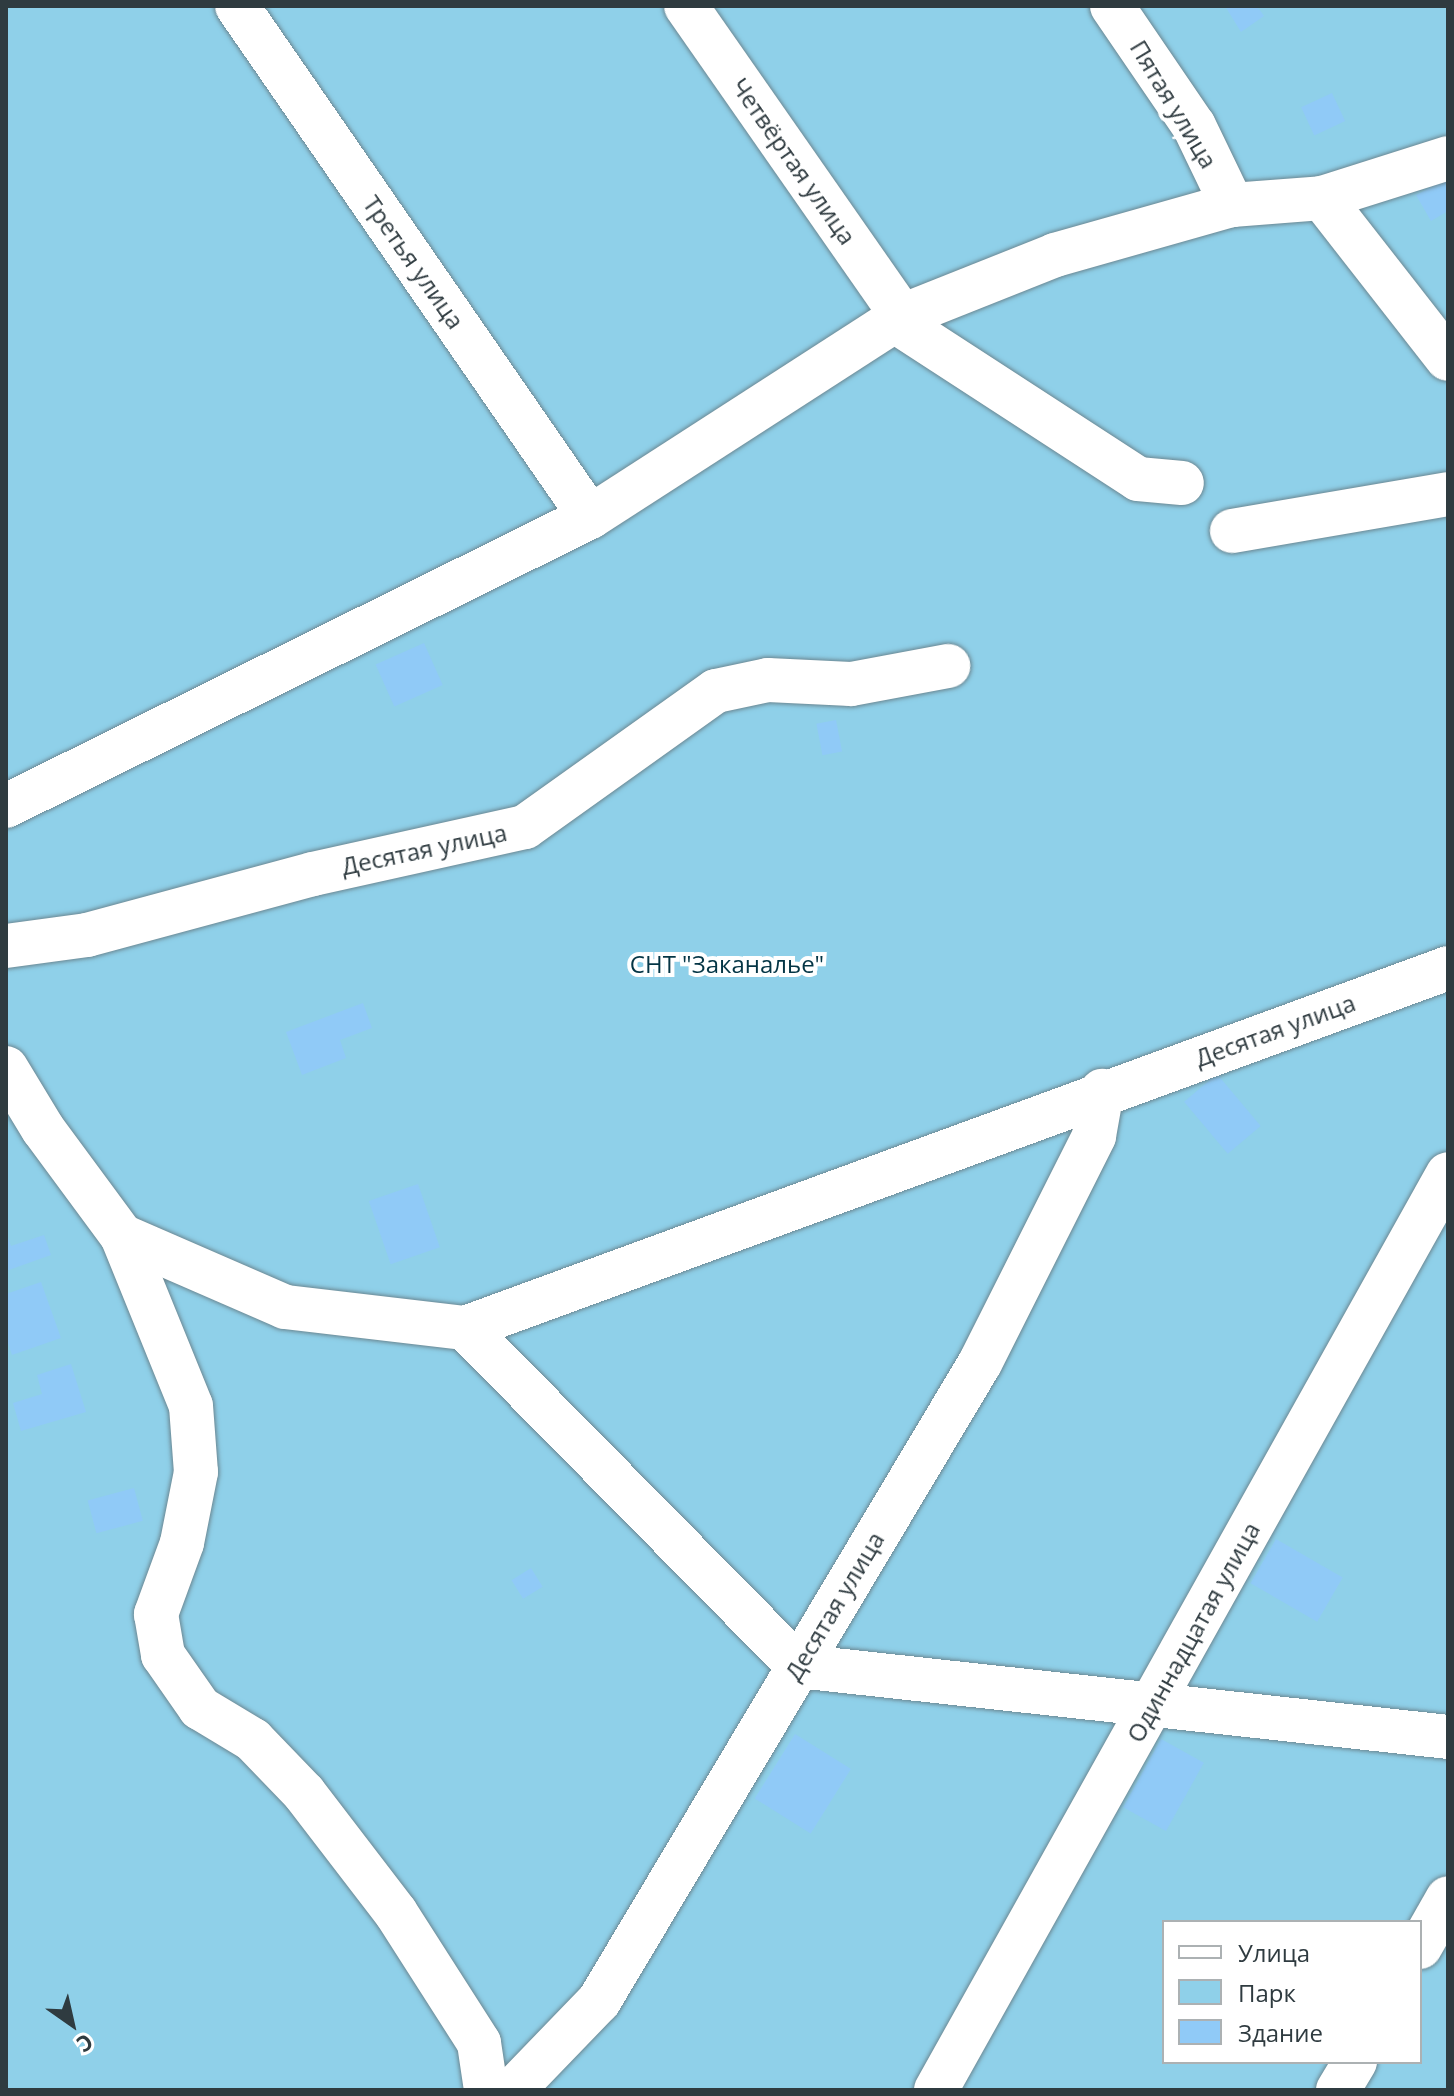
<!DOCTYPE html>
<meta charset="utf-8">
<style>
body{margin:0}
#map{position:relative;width:1454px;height:2096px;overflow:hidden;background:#e3f5fd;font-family:"Open Sans",sans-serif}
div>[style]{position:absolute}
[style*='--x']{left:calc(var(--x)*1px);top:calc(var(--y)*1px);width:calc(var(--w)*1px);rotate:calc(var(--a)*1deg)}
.green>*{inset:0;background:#8fd0e9}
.building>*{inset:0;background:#90caf7;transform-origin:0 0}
.roads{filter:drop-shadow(0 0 2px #6b8792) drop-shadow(0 0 2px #6b8792)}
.minor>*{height:44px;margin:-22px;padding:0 22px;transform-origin:22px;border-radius:22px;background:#fff}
span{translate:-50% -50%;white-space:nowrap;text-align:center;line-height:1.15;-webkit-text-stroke:8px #fff;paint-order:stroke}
.street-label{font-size:24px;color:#2f3b40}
.park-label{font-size:24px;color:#043545}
.frame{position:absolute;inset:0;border:8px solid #2f3b40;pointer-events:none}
.legend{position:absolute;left:1162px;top:1920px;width:260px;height:144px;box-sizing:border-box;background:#fff;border:2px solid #acb1b3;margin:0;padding:10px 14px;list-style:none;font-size:24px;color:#2f3b40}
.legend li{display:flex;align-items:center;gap:16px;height:40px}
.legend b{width:40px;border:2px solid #acb1b3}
.north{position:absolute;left:32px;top:1984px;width:80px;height:80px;-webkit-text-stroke:6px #fff;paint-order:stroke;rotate:146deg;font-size:22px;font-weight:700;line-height:32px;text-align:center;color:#2f3b40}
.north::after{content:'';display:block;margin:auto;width:28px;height:36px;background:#2f3b40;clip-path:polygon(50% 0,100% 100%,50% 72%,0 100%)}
</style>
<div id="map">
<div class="green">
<i style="clip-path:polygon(evenodd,6px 6px,1448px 6px,1448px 2090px,6px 2090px,6px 6px,1164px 1922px,1420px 1922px,1420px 2062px,1164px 2062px,1164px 1922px)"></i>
</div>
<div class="building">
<i style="clip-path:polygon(1225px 6px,1257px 6px,1264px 16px,1241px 32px)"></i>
<i style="left:1332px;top:93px;width:31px;height:34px;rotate:65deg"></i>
<i style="clip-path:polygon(1448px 178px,1448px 211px,1431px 221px,1416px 195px)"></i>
<i style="left:424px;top:643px;width:46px;height:53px;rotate:66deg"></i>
<i style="left:836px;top:720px;width:32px;height:20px;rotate:79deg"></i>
<i style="clip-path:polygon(363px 1003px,372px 1028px,340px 1040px,346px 1058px,302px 1075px,286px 1032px)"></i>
<i style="left:1217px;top:1074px;width:68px;height:43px;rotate:50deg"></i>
<i style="left:418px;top:1184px;width:67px;height:52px;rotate:71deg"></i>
<i style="clip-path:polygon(6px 1232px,11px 1246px,44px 1235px,51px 1255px,6px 1271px)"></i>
<i style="clip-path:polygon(41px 1282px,61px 1338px,12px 1355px,6px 1337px,6px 1294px)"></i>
<i style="clip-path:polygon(71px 1364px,86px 1412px,21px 1431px,13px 1403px,42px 1394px,37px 1375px)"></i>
<i style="left:134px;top:1488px;width:34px;height:48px;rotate:75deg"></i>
<i style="left:1276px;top:1539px;width:77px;height:51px;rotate:30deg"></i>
<i style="left:531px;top:1568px;width:22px;height:23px;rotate:58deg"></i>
<i style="left:795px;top:1734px;width:66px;height:76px;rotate:32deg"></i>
<i style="left:1161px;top:1739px;width:49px;height:78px;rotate:29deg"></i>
</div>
<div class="roads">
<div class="minor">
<i style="--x:237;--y:6;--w:621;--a:55.36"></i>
<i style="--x:686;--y:6;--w:378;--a:55.1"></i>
<i style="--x:1112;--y:6;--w:145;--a:55.7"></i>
<i style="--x:1194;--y:126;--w:88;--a:64.3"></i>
<i style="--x:1322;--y:198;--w:132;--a:-17.6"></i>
<i style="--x:895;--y:321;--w:290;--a:33"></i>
<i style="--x:1138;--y:479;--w:44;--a:5.2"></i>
<i style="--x:1232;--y:531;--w:219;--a:-9.7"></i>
<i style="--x:6;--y:806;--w:652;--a:-26.33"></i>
<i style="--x:590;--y:517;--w:371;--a:-32.8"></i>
<i style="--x:902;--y:316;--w:165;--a:-21.7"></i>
<i style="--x:1055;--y:255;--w:184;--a:-15.8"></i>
<i style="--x:1232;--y:205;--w:90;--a:-4.4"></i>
<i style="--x:1322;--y:198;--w:204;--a:52"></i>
<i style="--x:6;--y:946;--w:82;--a:-7.7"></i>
<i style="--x:87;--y:935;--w:234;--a:-15.1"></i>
<i style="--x:313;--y:874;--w:217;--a:-12.5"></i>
<i style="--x:525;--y:827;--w:234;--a:-35.5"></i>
<i style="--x:716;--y:691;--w:53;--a:-11.9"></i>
<i style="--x:768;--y:680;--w:83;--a:2.8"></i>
<i style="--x:851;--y:684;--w:99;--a:-10.5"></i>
<i style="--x:6;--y:1068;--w:71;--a:58.8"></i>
<i style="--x:43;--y:1129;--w:133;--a:53.6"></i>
<i style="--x:122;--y:1236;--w:178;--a:23.5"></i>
<i style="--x:285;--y:1307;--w:181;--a:6.7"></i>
<i style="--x:465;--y:1328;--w:474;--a:45.4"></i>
<i style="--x:798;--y:1666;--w:654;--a:6.23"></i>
<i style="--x:122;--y:1236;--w:183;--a:67.9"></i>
<i style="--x:191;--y:1406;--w:66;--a:85.7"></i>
<i style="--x:196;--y:1472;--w:72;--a:101.2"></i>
<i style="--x:182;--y:1543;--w:76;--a:110.1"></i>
<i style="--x:156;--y:1614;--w:42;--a:80.3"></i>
<i style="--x:163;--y:1655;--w:65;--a:55.1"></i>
<i style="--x:200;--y:1708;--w:62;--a:31.1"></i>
<i style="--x:253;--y:1740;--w:74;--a:46.1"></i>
<i style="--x:304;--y:1793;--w:151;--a:52.5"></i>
<i style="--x:396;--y:1913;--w:154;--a:57.4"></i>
<i style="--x:479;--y:2043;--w:48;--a:81.5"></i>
<i style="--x:465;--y:1328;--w:1047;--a:-20.11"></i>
<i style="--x:1420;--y:1947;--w:56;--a:-60.3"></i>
<i style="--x:513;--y:2090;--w:124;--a:-46"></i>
<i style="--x:599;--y:2001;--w:743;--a:-59.16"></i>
<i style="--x:980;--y:1363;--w:254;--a:-63.3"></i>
<i style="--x:1094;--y:1136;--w:46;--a:-79.9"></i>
<i style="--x:936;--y:2090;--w:1049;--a:-60.8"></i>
<i style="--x:1338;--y:2090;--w:33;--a:-59"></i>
</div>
</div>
<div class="street-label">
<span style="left:1174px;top:104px;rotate:59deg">Пятая улица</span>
<span style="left:794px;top:161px;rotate:55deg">Четвёртая улица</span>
<span style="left:414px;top:262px;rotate:55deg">Третья улица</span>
<span style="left:424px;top:849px;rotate:-12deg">Десятая улица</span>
<span style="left:1275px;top:1030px;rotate:-20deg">Десятая улица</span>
<span style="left:834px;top:1606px;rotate:-59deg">Десятая улица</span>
<span style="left:1193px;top:1632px;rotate:-61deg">Одиннадцатая улица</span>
</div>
<div class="park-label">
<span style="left:727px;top:964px">СНТ "Заканалье"</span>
</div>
<div class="frame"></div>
<ul class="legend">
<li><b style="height:10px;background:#fff"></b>Улица</li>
<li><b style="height:22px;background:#8fd0e9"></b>Парк</li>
<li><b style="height:22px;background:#90caf7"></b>Здание</li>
</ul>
<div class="north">С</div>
</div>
